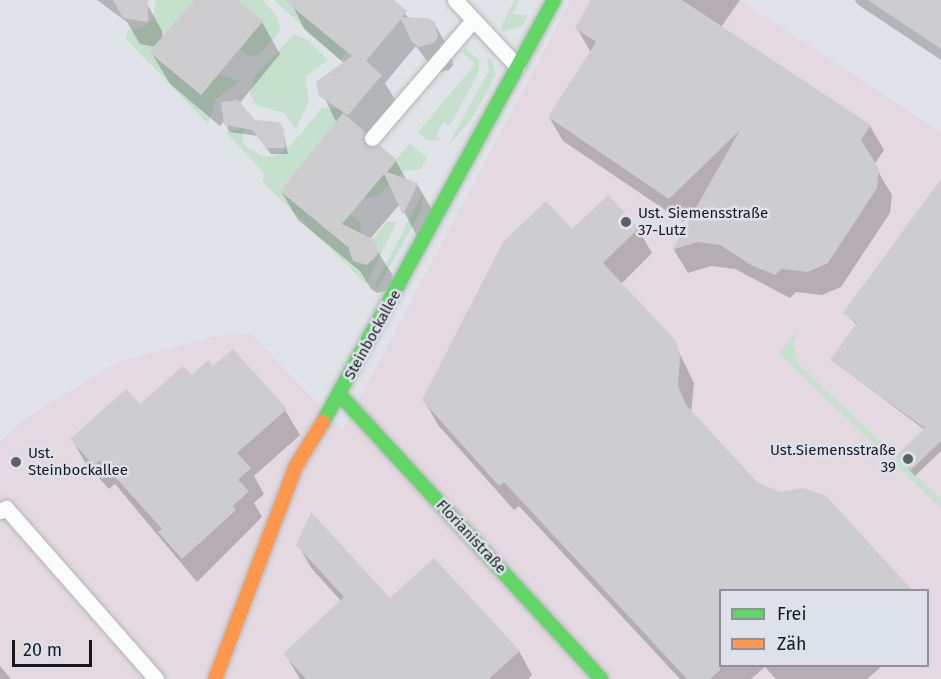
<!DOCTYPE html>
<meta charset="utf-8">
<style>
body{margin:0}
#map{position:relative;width:941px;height:679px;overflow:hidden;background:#e0e3e7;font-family:"Fira Sans",sans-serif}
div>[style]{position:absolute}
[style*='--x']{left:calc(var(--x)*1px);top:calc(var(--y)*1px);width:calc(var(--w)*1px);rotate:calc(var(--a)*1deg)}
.commercial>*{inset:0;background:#e4d9e0}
.green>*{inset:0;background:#c6e0ce}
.shadow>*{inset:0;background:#0003}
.building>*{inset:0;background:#cdcccf}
.roads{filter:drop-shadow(0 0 2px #b3b5b8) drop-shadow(0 0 2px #b3b5b8)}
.lane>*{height:15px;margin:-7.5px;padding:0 7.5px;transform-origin:7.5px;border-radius:7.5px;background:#fafbfb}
.fast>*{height:14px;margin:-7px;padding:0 7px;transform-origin:7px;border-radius:7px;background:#63d668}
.slow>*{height:14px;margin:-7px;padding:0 7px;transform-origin:7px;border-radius:7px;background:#ff974d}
.dots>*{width:16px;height:16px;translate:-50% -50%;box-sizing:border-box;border:3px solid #dde2ea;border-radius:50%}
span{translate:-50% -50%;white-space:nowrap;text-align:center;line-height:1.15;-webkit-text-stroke:5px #dde2ea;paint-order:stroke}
.poi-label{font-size:15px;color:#18191c}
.left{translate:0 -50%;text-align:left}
.right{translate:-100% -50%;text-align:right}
.street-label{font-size:15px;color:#18191c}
.legend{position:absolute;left:719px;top:589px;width:210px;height:78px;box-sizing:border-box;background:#dde2ea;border:2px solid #8e9298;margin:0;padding:8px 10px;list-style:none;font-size:18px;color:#18191c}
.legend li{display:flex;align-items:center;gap:12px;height:30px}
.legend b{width:30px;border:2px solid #8e9298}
.scale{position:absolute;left:12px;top:640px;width:80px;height:27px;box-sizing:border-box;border:3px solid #18191c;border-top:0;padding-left:8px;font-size:18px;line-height:21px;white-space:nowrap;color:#18191c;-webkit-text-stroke:4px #dde2ea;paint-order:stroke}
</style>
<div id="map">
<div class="commercial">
<i style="clip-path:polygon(evenodd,571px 0,740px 0,941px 133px,941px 679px,0 679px,0 442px,23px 420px,120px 361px,215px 336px,251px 334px,343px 430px,571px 0,720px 590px,928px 590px,928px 666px,720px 666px,720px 590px)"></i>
</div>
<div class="green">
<i style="clip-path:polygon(156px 0,194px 0,150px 52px,201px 95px,219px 74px,240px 81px,216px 99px,208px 124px,126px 39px,128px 31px,145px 26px,153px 19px)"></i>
<i style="clip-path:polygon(238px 0,263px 0,278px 18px,280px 31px,259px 55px,248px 56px,240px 49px,263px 21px)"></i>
<i style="clip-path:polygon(274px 0,288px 0,347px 52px,340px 60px)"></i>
<i style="clip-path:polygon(515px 0,519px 0,512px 14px,528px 15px,523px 25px,503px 32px,500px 28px)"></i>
<i style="clip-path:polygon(294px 35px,308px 40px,328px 60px,305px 77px,309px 101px,296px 129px,284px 113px,256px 105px,250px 93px,256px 74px)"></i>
<i style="clip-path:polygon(465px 48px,479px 60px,479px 72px,450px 125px,443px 122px,436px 137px,442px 140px,427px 140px,418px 132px,475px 64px,462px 52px)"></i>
<i style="clip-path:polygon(487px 56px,493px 62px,496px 75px,473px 117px,448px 146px,489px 70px)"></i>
<i style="clip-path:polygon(322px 108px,337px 108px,343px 113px,280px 191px,332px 234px,349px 214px,360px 222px,362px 234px,349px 246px,349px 254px,359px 265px,374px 261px,378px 254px,373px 239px,387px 221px,397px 222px,366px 284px,263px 182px,264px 173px,226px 133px,245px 126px,242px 140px,247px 147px,264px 157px,276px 156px,290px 146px)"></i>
<i style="clip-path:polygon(410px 143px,427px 158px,421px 169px,405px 171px,377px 196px,364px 198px)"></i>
<i style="clip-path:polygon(423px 193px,422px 210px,378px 287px,375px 285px)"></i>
<i style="clip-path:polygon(798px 328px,793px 345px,797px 363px,941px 499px,941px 508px,779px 354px)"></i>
</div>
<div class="shadow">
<i style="clip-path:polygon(97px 0,145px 0,162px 31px,162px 39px,196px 0,236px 0,262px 22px,280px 54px,239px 104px,254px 121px,283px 129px,288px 154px,271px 154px,257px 136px,229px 132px,225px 120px,220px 126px,170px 84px,151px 52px,156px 47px,140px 44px,127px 22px)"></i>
<i style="clip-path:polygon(290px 0,391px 0,410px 19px,434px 23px,450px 51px,453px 65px,449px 70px,436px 73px,416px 46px,385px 83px,397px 103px,371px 146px,396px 161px,407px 181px,417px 184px,434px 213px,420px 242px,400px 204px,370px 239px,393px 276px,390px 290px,377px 293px,371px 289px,360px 271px,298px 220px,281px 191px,337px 124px,317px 82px,344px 63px,304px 29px)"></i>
<i style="clip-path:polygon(592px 0,740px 0,721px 27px,870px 126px,884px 150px,874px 165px,892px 195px,890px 213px,841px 287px,822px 295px,796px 292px,790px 298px,735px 269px,711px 266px,688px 273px,674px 250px,698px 210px,683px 222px,563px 141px,549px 117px,591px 53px,577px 28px)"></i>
<i style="clip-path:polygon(855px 0,941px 0,941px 60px,857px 4px)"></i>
<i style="clip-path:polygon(941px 181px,941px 451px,915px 476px,898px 456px,925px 430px,832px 360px,857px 325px,845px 313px)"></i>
<i style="clip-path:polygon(638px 229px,652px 253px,621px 284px,674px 342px,694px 383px,691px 413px,720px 590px,720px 666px,882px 666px,867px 679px,776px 679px,765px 667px,751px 679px,680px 679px,519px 506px,514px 510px,438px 425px,424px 400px,572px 231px)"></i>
<i style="clip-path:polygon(213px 368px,285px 410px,300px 435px,254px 476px,264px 494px,254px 503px,262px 517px,197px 582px,115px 484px,109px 489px,86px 464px,72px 439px)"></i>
<i style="clip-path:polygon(298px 545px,390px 600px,519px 651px,532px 675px,528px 679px,300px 679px,285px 654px,342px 602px,312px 569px)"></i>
<i style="clip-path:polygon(0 666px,11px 679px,0 679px)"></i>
</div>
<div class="building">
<i style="clip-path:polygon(113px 0,148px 0,148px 22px,123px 18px)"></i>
<i style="clip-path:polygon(194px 0,238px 0,263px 21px,201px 95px,149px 52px)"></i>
<i style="clip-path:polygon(284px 0,394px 0,407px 11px,402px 17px,428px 18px,435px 22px,438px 37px,434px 43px,419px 47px,412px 42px,401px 19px,366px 61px,382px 75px,348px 115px,319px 96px,316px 82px,352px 56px)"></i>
<i style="clip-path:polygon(591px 0,682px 0,871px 125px,861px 140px,879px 169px,877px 188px,828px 263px,808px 272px,782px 269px,775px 275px,751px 265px,720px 245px,697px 242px,672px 250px,740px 130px,669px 199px,548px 117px,596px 42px,575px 28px)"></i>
<i style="clip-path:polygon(868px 0,941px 0,941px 49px,902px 23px)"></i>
<i style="clip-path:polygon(238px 100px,255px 120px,279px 122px,284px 129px,285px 148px,266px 148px,252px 130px,224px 125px,221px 102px)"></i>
<i style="clip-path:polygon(343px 113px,365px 132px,365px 145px,379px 145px,397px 160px,387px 172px,418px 183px,403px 215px,384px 174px,342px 224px,373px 239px,377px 246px,378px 254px,367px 265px,353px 261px,349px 248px,280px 191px)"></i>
<i style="clip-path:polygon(941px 179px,941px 441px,911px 470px,896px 456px,925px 428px,830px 360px,857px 323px,843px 313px)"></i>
<i style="clip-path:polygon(608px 195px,639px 228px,603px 263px,676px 341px,680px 357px,678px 386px,686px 405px,757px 482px,780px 492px,803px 488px,825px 495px,913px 591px,720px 591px,720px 670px,710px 679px,687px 679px,504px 482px,499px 486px,422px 400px,503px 242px,546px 201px,572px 229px)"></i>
<i style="clip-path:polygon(233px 349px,287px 409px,237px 453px,251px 468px,238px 480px,249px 491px,233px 506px,236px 510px,182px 559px,158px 532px,162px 529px,100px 460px,94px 466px,70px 439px,126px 389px,140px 404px,183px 366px,192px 375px,208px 360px,213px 366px)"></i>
<i style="clip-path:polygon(311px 512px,390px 598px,434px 558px,520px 651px,489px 679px,306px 679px,283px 654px,344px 597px,296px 545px)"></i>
</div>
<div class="roads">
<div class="lane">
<i style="--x:455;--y:0;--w:91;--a:46.8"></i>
<i style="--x:372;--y:138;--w:155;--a:-49.4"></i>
<i style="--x:0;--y:511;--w:7;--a:-27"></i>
<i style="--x:6;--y:508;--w:227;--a:48.7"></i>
</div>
<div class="fast">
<i style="--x:340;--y:395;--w:386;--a:47.4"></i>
<i style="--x:323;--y:422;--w:481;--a:-61.3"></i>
</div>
<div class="slow">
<i style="--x:215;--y:679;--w:228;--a:-69.2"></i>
<i style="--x:296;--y:466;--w:52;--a:-58.5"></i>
</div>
</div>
<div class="dots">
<i style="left:626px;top:222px;background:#5e6063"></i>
<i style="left:908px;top:459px;background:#5e6063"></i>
<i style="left:16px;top:462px;background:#5e6063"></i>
</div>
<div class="poi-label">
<span class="left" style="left:638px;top:222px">Ust. Siemensstraße<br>37-Lutz</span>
<span class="right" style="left:896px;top:459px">Ust.Siemensstraße<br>39</span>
<span class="left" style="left:28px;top:462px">Ust.<br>Steinbockallee</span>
</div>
<div class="street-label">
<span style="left:373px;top:335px;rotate:-61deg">Steinbockallee</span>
<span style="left:471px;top:537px;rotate:47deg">Florianistraße</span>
</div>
<ul class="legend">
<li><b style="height:8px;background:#63d668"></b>Frei</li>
<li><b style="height:8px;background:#ff974d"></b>Zäh</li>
</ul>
<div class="scale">20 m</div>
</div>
